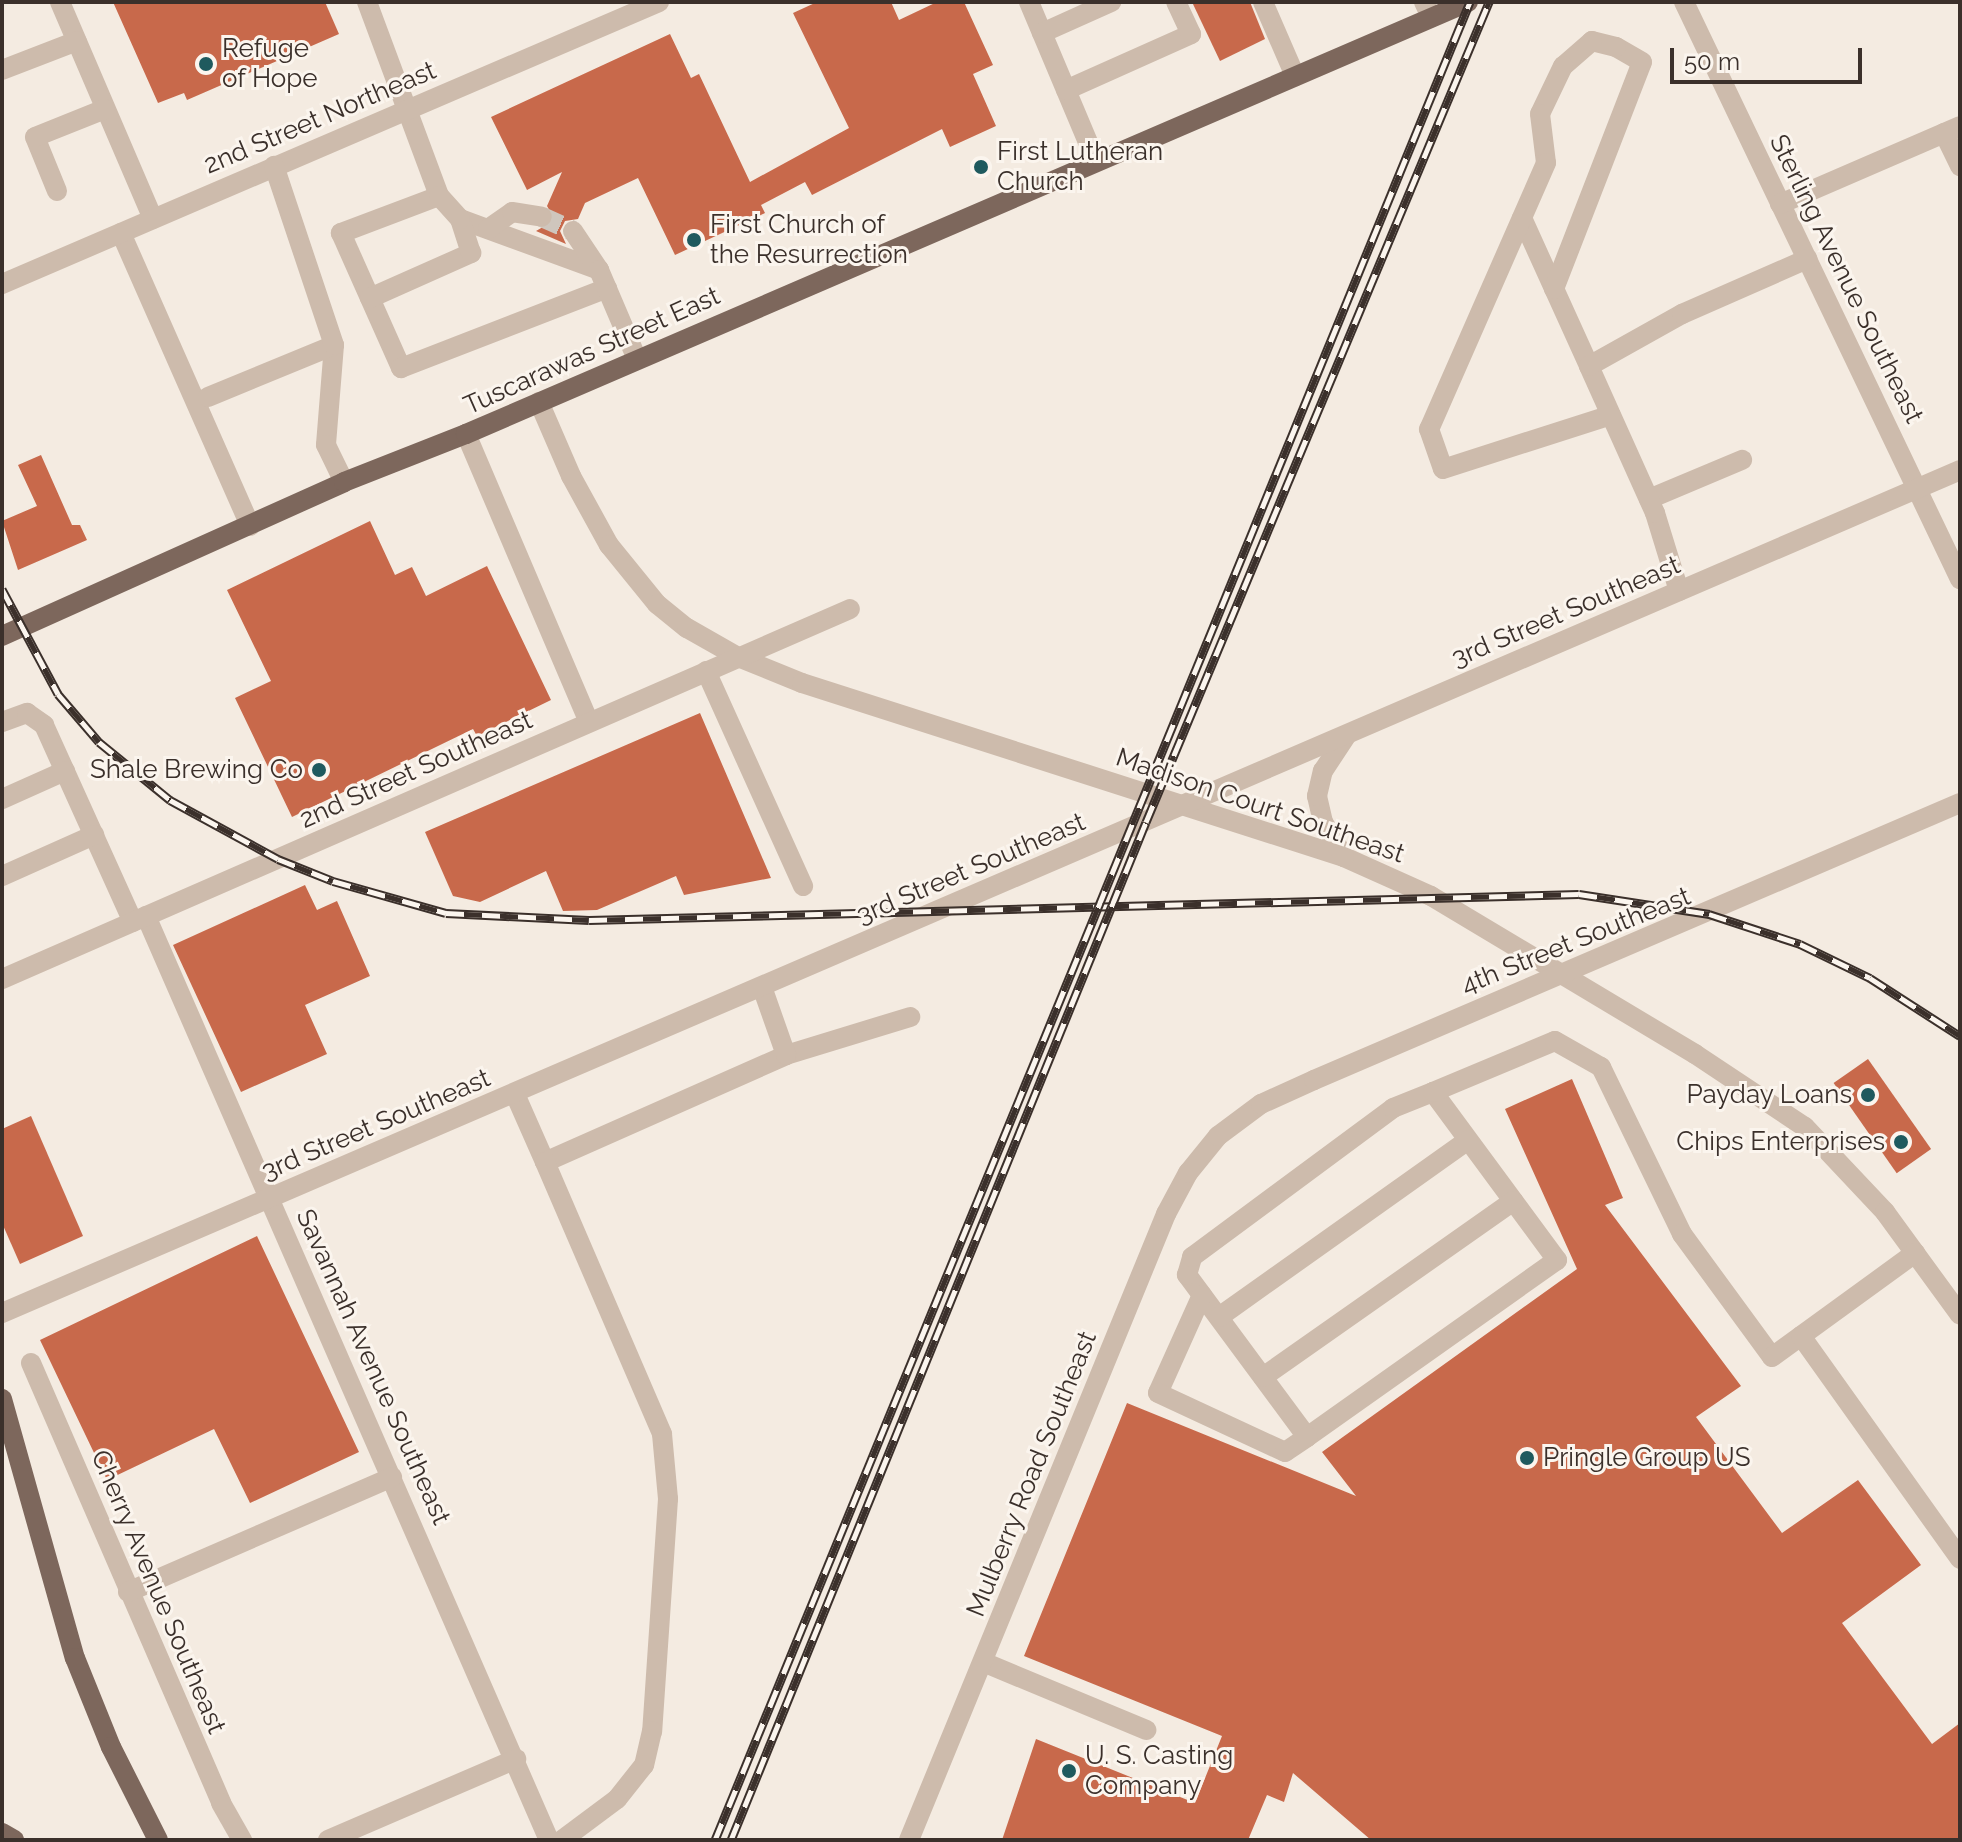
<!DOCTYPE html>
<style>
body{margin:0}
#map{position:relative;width:1962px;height:1842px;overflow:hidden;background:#f4ebe1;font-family:Raleway,sans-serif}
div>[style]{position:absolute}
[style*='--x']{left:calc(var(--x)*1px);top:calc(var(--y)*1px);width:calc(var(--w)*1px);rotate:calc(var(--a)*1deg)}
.building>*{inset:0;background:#c8694b;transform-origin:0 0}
.minor-tunnel>*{height:20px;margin-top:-10px;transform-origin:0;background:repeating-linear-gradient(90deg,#cfc6bd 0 20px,transparent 0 30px)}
.minor>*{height:20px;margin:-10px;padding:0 10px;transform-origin:10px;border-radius:10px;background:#cdbbac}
.major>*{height:20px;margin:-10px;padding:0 10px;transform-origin:10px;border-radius:10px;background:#7d675c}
.rail>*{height:9px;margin-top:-4.5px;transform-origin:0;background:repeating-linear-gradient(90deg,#fbf5ee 0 18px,#3b302b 0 36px);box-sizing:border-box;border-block:2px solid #3b302b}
.dots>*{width:22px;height:22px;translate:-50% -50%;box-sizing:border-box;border:4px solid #fbf5ee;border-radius:50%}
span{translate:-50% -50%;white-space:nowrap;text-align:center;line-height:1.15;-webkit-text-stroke:6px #fbf5ee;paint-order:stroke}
.poi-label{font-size:26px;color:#3b302b}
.left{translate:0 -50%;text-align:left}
.right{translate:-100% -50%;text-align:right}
.street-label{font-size:26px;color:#3b302b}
.frame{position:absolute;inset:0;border:4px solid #3b302b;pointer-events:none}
.scale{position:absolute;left:1670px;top:48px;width:192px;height:36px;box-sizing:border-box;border:4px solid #3b302b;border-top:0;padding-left:10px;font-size:24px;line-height:28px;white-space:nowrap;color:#3b302b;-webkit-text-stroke:6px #fbf5ee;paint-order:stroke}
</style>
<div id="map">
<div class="building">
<i style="clip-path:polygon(113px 2px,325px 2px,339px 34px,187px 100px,184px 93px,158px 103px)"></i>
<i style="clip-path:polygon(817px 2px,891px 2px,899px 20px,937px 2px,964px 2px,993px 65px,973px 74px,996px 126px,950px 147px,942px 129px,812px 195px,805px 182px,761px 205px,765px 213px,675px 255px,638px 178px,585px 203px,578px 219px,565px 221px,560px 231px,566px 244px,536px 231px,555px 220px,547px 206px,562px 172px,527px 190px,491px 117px,670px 34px,691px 78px,699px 74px,750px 182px,849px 128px,793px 13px)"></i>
<i style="clip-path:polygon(1192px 2px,1250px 2px,1265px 39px,1220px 61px)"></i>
<i style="clip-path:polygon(41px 455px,72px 525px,80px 525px,87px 540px,18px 570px,2px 521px,37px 506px,18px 465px)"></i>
<i style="clip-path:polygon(370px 521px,395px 575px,412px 567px,426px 596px,487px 566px,551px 700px,477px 736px,473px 729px,292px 817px,235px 698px,271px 681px,227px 590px)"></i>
<i style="clip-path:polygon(700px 713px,771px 878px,684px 895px,676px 876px,597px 910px,563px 911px,546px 871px,480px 902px,453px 896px,425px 832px)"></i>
<i style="clip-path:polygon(305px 885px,317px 910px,337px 901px,370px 976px,305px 1005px,327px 1054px,241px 1092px,173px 945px)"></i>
<i style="left:1868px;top:1059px;width:110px;height:42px;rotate:55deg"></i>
<i style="clip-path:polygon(1572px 1079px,1623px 1198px,1605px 1205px,1741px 1386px,1696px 1417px,1782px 1533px,1858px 1480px,1921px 1565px,1842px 1623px,1932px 1744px,1960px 1723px,1960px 1840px,1371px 1840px,1293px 1773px,1284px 1802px,1267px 1795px,1248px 1840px,1002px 1840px,1036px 1739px,1195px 1803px,1222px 1736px,1024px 1656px,1127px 1403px,1356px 1496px,1322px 1452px,1577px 1269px,1505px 1109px)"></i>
<i style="clip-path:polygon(31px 1116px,83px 1236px,20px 1264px,2px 1223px,2px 1129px)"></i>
<i style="clip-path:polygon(257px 1236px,359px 1452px,250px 1503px,214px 1429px,107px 1480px,40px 1340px)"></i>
</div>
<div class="minor-tunnel">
<i style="--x:542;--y:217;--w:34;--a:24"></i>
</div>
<div class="minor">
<i style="--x:60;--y:2;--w:236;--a:66.8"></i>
<i style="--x:367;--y:2;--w:207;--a:69.6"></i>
<i style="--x:439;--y:196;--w:105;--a:159.3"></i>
<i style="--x:341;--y:233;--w:148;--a:66"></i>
<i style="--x:401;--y:368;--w:221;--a:-21.2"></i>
<i style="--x:1029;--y:2;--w:173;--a:67.2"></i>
<i style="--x:1263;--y:2;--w:81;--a:66.6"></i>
<i style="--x:1424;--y:2;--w:17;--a:65"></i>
<i style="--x:1684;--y:2;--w:640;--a:64.44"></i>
<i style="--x:1042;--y:33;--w:76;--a:-24.2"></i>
<i style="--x:2;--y:70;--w:80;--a:-21.1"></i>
<i style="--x:1066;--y:90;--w:137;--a:-24.1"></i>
<i style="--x:1191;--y:34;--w:35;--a:-115"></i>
<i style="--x:1944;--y:133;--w:37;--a:64"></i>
<i style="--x:57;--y:191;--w:58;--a:-112.2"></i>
<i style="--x:35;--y:137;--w:75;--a:-21.8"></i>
<i style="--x:1780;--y:204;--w:196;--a:-23.4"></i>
<i style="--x:1522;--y:218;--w:162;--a:65.6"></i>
<i style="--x:460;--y:219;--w:148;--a:20.1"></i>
<i style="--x:488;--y:229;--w:29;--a:-35"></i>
<i style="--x:512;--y:212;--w:30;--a:9"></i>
<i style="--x:573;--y:231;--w:47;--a:56.3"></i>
<i style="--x:599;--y:270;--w:97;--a:66.9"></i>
<i style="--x:121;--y:233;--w:320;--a:66.2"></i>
<i style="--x:2;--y:284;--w:715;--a:-23.23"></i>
<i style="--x:1554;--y:289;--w:243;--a:-68.8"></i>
<i style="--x:1642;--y:62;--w:30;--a:-150"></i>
<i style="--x:1616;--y:47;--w:25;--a:-166"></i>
<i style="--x:1592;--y:41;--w:38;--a:139"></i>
<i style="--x:1563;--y:66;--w:53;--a:115.6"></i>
<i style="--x:1540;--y:114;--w:49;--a:83"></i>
<i style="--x:1546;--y:163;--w:291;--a:113.7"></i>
<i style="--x:1429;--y:429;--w:42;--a:70.7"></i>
<i style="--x:1443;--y:469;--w:176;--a:-17.8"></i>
<i style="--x:370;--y:298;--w:111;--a:-24"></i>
<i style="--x:471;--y:253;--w:36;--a:-108"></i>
<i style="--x:460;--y:219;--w:31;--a:-132"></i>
<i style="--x:334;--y:345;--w:100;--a:94.6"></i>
<i style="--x:326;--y:445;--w:41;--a:64.1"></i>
<i style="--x:208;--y:397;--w:136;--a:-22.4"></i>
<i style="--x:334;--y:345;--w:189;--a:-108.5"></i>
<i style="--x:539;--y:402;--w:81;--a:66.6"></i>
<i style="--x:571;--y:476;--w:79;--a:61.2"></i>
<i style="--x:609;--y:545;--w:76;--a:50.9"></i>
<i style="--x:657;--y:604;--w:38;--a:39"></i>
<i style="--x:687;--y:628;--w:59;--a:29.6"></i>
<i style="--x:738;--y:657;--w:69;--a:22.1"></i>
<i style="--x:802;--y:683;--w:569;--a:17.8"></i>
<i style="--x:1344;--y:857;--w:95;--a:24.1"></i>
<i style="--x:1431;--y:896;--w:308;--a:30.9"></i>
<i style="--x:1695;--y:1054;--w:132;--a:33.6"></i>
<i style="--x:1805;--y:1127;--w:117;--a:46.7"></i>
<i style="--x:1885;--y:1212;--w:127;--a:53.9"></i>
<i style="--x:466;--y:434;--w:313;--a:66.9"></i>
<i style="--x:1649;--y:499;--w:101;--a:-22.8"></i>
<i style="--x:1679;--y:591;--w:82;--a:-107.1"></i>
<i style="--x:1655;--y:513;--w:161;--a:-114.2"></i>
<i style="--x:1589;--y:366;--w:107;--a:-29.2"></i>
<i style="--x:1682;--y:314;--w:137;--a:-23.7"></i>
<i style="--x:706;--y:671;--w:236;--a:65.7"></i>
<i style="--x:2;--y:722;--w:27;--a:-20"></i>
<i style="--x:27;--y:713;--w:21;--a:35"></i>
<i style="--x:44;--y:725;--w:216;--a:65.7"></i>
<i style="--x:2;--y:799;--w:69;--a:-24"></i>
<i style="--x:1344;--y:857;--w:41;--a:-121"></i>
<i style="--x:1323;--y:822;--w:27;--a:-103"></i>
<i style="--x:1317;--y:796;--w:26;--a:-77"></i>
<i style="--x:1323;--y:771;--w:42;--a:-56.7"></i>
<i style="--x:2;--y:876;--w:101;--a:-24"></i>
<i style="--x:146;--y:916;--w:1008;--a:66.44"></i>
<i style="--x:2;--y:979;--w:925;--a:-23.57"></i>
<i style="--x:786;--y:1055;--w:130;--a:-17"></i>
<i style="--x:1433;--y:1092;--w:209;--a:53.6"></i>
<i style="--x:1557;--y:1260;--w:306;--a:144.7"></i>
<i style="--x:1307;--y:1437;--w:202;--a:-126.5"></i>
<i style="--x:1187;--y:1275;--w:19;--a:-74"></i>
<i style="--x:1192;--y:1257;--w:250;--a:-36.5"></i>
<i style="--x:1393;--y:1108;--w:43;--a:-21.8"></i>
<i style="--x:1433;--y:1092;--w:132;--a:-22.7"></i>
<i style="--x:1555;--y:1041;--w:53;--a:29.5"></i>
<i style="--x:1601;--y:1067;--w:186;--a:64.1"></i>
<i style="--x:1682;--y:1234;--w:152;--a:53.8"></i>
<i style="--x:1772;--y:1357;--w:177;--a:-36"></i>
<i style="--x:515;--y:1094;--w:74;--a:66.2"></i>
<i style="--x:545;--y:1162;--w:264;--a:-23.9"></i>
<i style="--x:786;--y:1055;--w:72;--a:-109.4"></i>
<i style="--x:545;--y:1162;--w:296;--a:66.7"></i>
<i style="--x:662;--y:1434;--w:65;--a:84.7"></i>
<i style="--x:668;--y:1499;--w:233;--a:93.9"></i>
<i style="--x:652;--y:1731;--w:35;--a:103"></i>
<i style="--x:644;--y:1765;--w:43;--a:128.5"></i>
<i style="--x:617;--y:1799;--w:69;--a:143.3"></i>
<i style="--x:1202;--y:1295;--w:107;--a:114.2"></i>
<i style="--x:1158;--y:1393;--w:140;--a:24.9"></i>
<i style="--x:1285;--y:1452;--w:27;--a:-34"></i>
<i style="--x:2;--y:1313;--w:2132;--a:-23.29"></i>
<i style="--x:1219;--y:1317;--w:305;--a:-35.4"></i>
<i style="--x:1801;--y:1336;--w:274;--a:54.5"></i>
<i style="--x:31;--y:1363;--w:479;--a:66.6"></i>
<i style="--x:221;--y:1803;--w:43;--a:60.4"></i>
<i style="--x:1263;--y:1377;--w:306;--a:-35.1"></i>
<i style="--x:128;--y:1592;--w:288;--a:-23.5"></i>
<i style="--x:983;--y:1662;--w:177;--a:22.6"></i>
<i style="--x:328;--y:1840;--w:205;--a:-23.3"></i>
<i style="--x:909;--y:1840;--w:677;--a:-67.68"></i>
<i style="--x:1166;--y:1214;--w:47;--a:-61.8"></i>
<i style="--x:1188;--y:1173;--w:48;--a:-51"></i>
<i style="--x:1218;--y:1136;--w:54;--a:-36.7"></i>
<i style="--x:1261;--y:1104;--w:58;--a:-24.4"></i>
<i style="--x:1314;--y:1080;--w:703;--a:-23.21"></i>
</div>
<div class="major">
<i style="--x:2;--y:636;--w:375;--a:-24.2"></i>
<i style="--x:344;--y:482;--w:131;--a:-21.5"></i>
<i style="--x:466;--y:434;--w:1091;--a:-23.32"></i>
<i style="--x:2;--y:1399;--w:269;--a:74.3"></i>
<i style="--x:75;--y:1658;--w:96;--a:68"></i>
<i style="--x:111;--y:1747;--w:104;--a:63.2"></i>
<i style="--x:2;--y:1833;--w:14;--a:30"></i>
</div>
<div class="rail">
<i style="--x:2;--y:589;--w:119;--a:61.9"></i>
<i style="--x:58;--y:694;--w:63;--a:49.5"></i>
<i style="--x:99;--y:742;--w:92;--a:39.2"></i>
<i style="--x:170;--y:800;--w:123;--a:28.6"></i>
<i style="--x:278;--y:859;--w:59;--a:21.8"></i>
<i style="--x:333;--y:881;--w:117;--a:15.8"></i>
<i style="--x:446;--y:913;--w:143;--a:2.8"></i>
<i style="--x:589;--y:920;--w:990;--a:-1.5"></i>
<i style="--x:1579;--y:894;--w:132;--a:8.7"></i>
<i style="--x:1709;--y:914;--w:96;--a:18.2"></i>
<i style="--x:1800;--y:944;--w:78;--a:25.9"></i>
<i style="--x:1870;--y:978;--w:107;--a:32.8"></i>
<i style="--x:715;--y:1840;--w:1987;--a:-67.67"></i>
<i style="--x:731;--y:1840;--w:1099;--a:-67.82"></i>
<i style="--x:1146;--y:822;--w:889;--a:-67.3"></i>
</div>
<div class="dots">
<i style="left:206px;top:64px;background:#1f5a5e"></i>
<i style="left:981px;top:167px;background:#1f5a5e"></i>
<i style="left:694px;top:240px;background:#1f5a5e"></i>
<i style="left:319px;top:770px;background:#1f5a5e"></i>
<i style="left:1868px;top:1095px;background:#1f5a5e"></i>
<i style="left:1901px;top:1142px;background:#1f5a5e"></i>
<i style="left:1527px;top:1458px;background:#1f5a5e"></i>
<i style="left:1069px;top:1771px;background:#1f5a5e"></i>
</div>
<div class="poi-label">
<span class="left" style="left:222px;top:64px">Refuge<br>of Hope</span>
<span class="left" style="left:997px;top:167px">First Lutheran<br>Church</span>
<span class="left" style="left:710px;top:240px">First Church of<br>the Resurrection</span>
<span class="right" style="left:303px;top:770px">Shale Brewing Co</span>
<span class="right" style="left:1852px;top:1095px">Payday Loans</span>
<span class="right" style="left:1885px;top:1142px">Chips Enterprises</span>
<span class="left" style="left:1543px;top:1458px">Pringle Group US</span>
<span class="left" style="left:1085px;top:1771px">U. S. Casting<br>Company</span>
</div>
<div class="street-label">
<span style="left:320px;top:118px;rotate:-23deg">2nd Street Northeast</span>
<span style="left:1846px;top:279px;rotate:64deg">Sterling Avenue Southeast</span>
<span style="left:592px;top:351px;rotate:-24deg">Tuscarawas Street East</span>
<span style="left:1566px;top:612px;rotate:-23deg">3rd Street Southeast</span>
<span style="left:416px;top:770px;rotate:-24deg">2nd Street Southeast</span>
<span style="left:1260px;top:806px;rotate:19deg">Madison Court Southeast</span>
<span style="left:971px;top:869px;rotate:-23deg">3rd Street Southeast</span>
<span style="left:1576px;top:941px;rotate:-22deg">4th Street Southeast</span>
<span style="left:376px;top:1125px;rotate:-23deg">3rd Street Southeast</span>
<span style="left:373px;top:1367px;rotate:66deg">Savannah Avenue Southeast</span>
<span style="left:1032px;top:1474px;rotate:-68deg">Mulberry Road Southeast</span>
<span style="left:158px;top:1592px;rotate:67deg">Cherry Avenue Southeast</span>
</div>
<div class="frame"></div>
<div class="scale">50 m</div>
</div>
